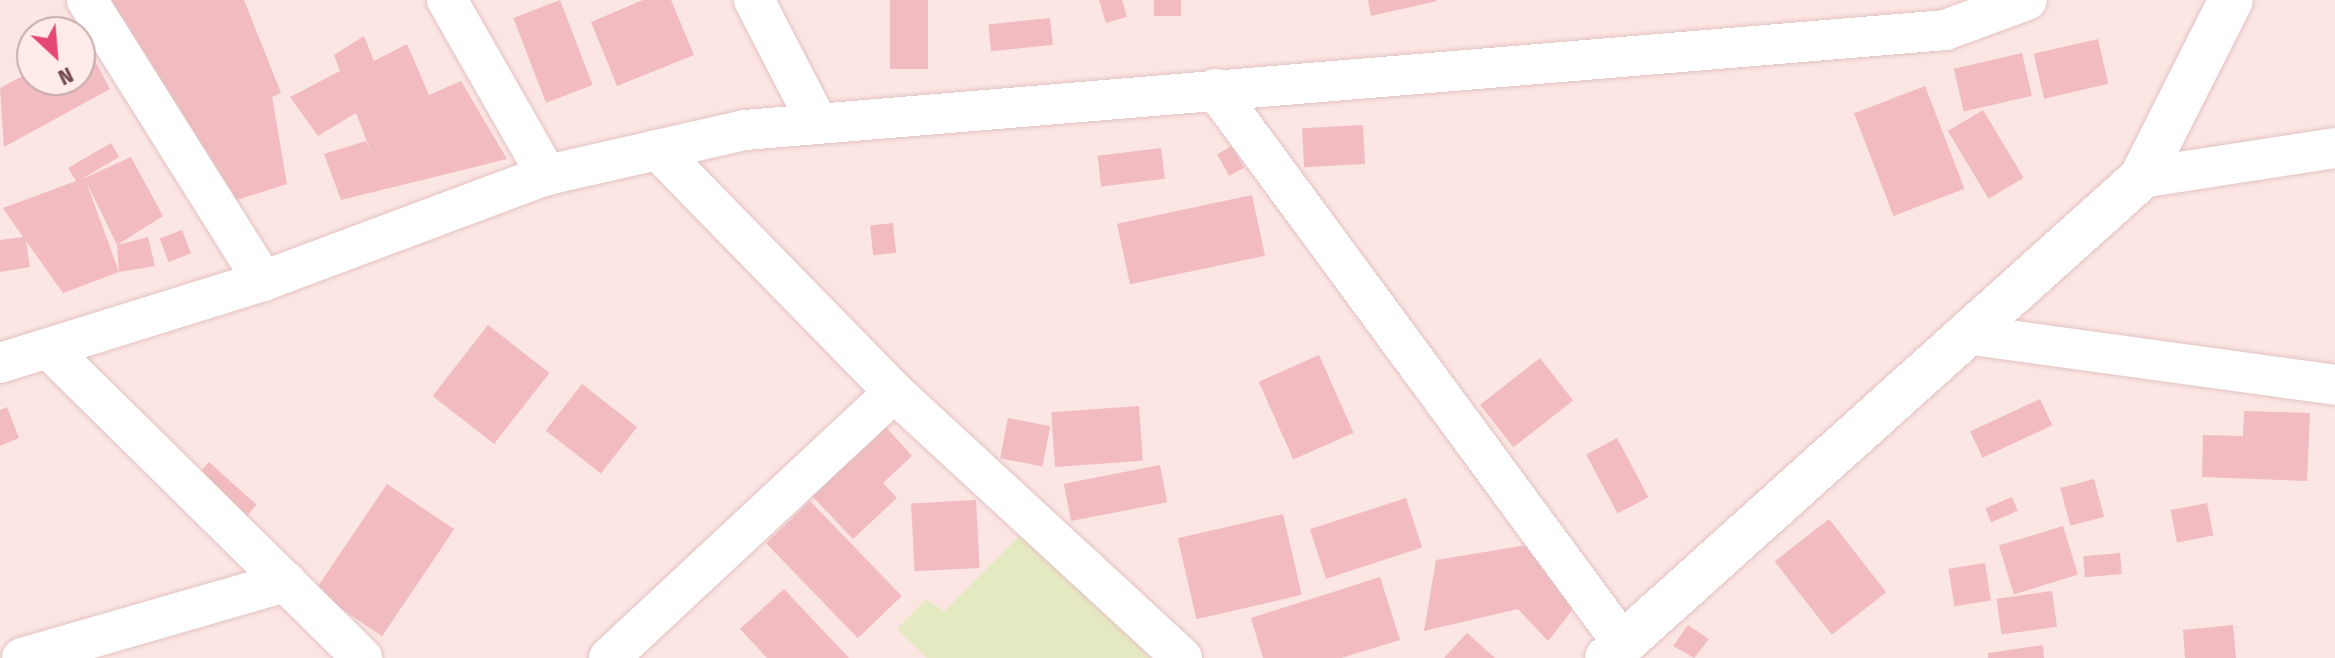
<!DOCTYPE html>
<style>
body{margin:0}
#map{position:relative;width:2335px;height:658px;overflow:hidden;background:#fce6e3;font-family:"Fira Sans Condensed",sans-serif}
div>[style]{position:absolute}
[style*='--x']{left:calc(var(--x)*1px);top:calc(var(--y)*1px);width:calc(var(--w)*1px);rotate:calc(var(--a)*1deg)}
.green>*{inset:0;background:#e5e9c2}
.building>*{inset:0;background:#f1bbbf;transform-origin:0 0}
.roads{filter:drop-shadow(0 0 2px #e2c2c2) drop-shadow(0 0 2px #e2c2c2)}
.minor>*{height:40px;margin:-20px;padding:0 20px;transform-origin:20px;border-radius:20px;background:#fff}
.tertiary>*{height:44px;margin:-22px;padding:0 22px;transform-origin:22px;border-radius:22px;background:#fff}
span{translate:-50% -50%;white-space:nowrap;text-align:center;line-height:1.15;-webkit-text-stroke:8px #ffece9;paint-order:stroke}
.north{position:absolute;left:16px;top:16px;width:80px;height:80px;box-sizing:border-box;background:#ffece9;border:2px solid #c7abab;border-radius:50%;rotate:154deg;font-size:22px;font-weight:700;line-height:32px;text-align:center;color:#73494f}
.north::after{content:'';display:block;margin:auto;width:28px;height:36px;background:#e54971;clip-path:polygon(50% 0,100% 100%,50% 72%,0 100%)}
</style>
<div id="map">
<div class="green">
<i style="clip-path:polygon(1034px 521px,1149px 658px,927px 658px,897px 629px,926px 599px,944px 611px)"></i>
</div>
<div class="building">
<i style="clip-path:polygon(111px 0,244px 0,281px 93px,272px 97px,287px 184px,227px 203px)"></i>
<i style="left:560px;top:0;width:91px;height:50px;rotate:69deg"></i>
<i style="clip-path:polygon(643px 0,671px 0,694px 55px,617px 86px,591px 22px)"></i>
<i style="left:890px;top:0;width:38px;height:69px"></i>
<i style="clip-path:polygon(1099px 0,1122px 0,1127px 17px,1106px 23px)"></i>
<i style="left:1154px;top:0;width:27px;height:16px"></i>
<i style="clip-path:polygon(1368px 0,1436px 0,1437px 1px,1371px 16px)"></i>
<i style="left:1050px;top:18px;width:27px;height:62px;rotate:84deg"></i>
<i style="clip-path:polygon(364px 36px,374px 61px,407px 44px,429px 95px,461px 81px,507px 159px,341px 200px,324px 154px,366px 141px,372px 154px,356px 113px,318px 136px,290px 97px,340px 71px,334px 55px)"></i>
<i style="left:2098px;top:39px;width:46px;height:66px;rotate:77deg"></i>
<i style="clip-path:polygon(85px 42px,110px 89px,4px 147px,0 88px,32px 71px,32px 80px,80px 80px)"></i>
<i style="left:2022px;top:53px;width:44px;height:70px;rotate:77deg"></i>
<i style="left:1925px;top:86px;width:110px;height:76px;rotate:69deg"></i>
<i style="left:1983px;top:110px;width:79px;height:41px;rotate:59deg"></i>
<i style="left:1363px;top:125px;width:39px;height:61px;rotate:87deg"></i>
<i style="clip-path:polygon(111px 143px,119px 157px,80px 180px,131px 157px,163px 216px,117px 245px,148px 237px,155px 266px,119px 272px,117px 245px,86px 181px,119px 272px,63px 293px,26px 241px,30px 267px,0 272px,0 240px,23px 237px,3px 208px,76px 181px,68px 168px)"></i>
<i style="left:1232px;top:146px;width:25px;height:17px;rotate:61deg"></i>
<i style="left:1161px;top:148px;width:31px;height:64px;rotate:83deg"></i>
<i style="left:1252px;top:195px;width:62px;height:138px;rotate:78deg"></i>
<i style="left:893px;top:223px;width:30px;height:23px;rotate:84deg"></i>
<i style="left:182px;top:230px;width:25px;height:24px;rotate:69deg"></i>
<i style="left:488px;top:325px;width:78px;height:90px;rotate:38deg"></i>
<i style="left:1319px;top:355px;width:85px;height:66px;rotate:66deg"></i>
<i style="left:1540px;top:358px;width:54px;height:76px;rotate:52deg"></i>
<i style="left:582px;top:384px;width:70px;height:59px;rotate:38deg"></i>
<i style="left:2040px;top:399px;width:29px;height:77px;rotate:65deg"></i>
<i style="left:1139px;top:406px;width:55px;height:88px;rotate:86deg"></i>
<i style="clip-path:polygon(7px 407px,19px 438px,0 446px,0 410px)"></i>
<i style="clip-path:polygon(2244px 411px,2310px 413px,2307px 481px,2202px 477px,2203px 435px,2243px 436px)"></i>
<i style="left:1008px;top:418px;width:43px;height:41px;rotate:11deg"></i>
<i style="clip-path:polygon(886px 427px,912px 456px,883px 483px,897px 498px,853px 539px,812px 496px)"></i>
<i style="left:1617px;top:438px;width:67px;height:35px;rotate:62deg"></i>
<i style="left:209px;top:462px;width:64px;height:37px;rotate:42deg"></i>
<i style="left:1160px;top:465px;width:38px;height:98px;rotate:79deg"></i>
<i style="left:2094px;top:479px;width:39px;height:35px;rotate:75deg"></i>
<i style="left:387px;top:484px;width:81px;height:129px;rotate:34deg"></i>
<i style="left:2012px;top:497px;width:15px;height:29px;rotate:67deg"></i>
<i style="left:1406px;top:498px;width:52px;height:101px;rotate:72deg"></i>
<i style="left:976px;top:500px;width:68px;height:65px;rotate:87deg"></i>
<i style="left:810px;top:501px;width:132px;height:61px;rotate:46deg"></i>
<i style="left:2207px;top:503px;width:33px;height:37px;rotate:79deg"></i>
<i style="left:1283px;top:514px;width:83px;height:108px;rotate:77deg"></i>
<i style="left:1829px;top:519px;width:93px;height:69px;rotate:52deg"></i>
<i style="left:2063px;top:526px;width:51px;height:67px;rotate:73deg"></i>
<i style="clip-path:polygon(1528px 545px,1574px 608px,1548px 641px,1518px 609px,1424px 631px,1436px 560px)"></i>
<i style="left:2120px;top:553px;width:21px;height:37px;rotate:85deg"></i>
<i style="left:1985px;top:563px;width:38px;height:37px;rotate:81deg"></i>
<i style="clip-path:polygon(1380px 577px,1400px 640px,1341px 658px,1263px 658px,1251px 618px)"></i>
<i style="clip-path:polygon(784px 589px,849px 658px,767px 658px,740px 629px)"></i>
<i style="left:2052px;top:591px;width:36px;height:56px;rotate:82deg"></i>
<i style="clip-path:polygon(1688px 625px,1709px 639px,1694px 658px,1673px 646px)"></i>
<i style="clip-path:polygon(2233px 625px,2236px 658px,2185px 658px,2183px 630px)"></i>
<i style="clip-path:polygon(1467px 633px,1495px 658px,1444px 658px)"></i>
<i style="clip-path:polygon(2043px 645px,2044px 658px,1988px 658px,1988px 653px)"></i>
</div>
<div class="roads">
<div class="minor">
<i style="--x:87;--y:0;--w:332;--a:57.9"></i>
<i style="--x:447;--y:0;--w:202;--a:60.3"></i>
<i style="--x:754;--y:0;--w:135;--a:62.7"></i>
<i style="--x:1215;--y:89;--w:687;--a:53.65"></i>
<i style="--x:658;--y:150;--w:338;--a:45.7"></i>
<i style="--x:894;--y:392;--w:392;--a:42.7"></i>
<i style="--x:2141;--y:178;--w:196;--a:-8.8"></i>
<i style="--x:1972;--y:335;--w:366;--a:7.8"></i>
<i style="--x:49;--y:349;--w:440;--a:44.6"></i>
<i style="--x:0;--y:363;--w:275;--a:-17.3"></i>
<i style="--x:263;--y:281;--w:303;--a:-20.5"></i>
<i style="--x:547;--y:175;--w:203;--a:-12.8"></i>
<i style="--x:745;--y:130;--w:1204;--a:-4.76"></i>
<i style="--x:1945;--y:30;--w:87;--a:-20.1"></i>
<i style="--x:22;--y:658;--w:275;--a:-16.1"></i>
<i style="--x:609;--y:658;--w:390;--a:-43"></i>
</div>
<div class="tertiary">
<i style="--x:1607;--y:658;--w:718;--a:-41.95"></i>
<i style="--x:2141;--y:178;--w:199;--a:-63.2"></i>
</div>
</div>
<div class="north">N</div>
</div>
